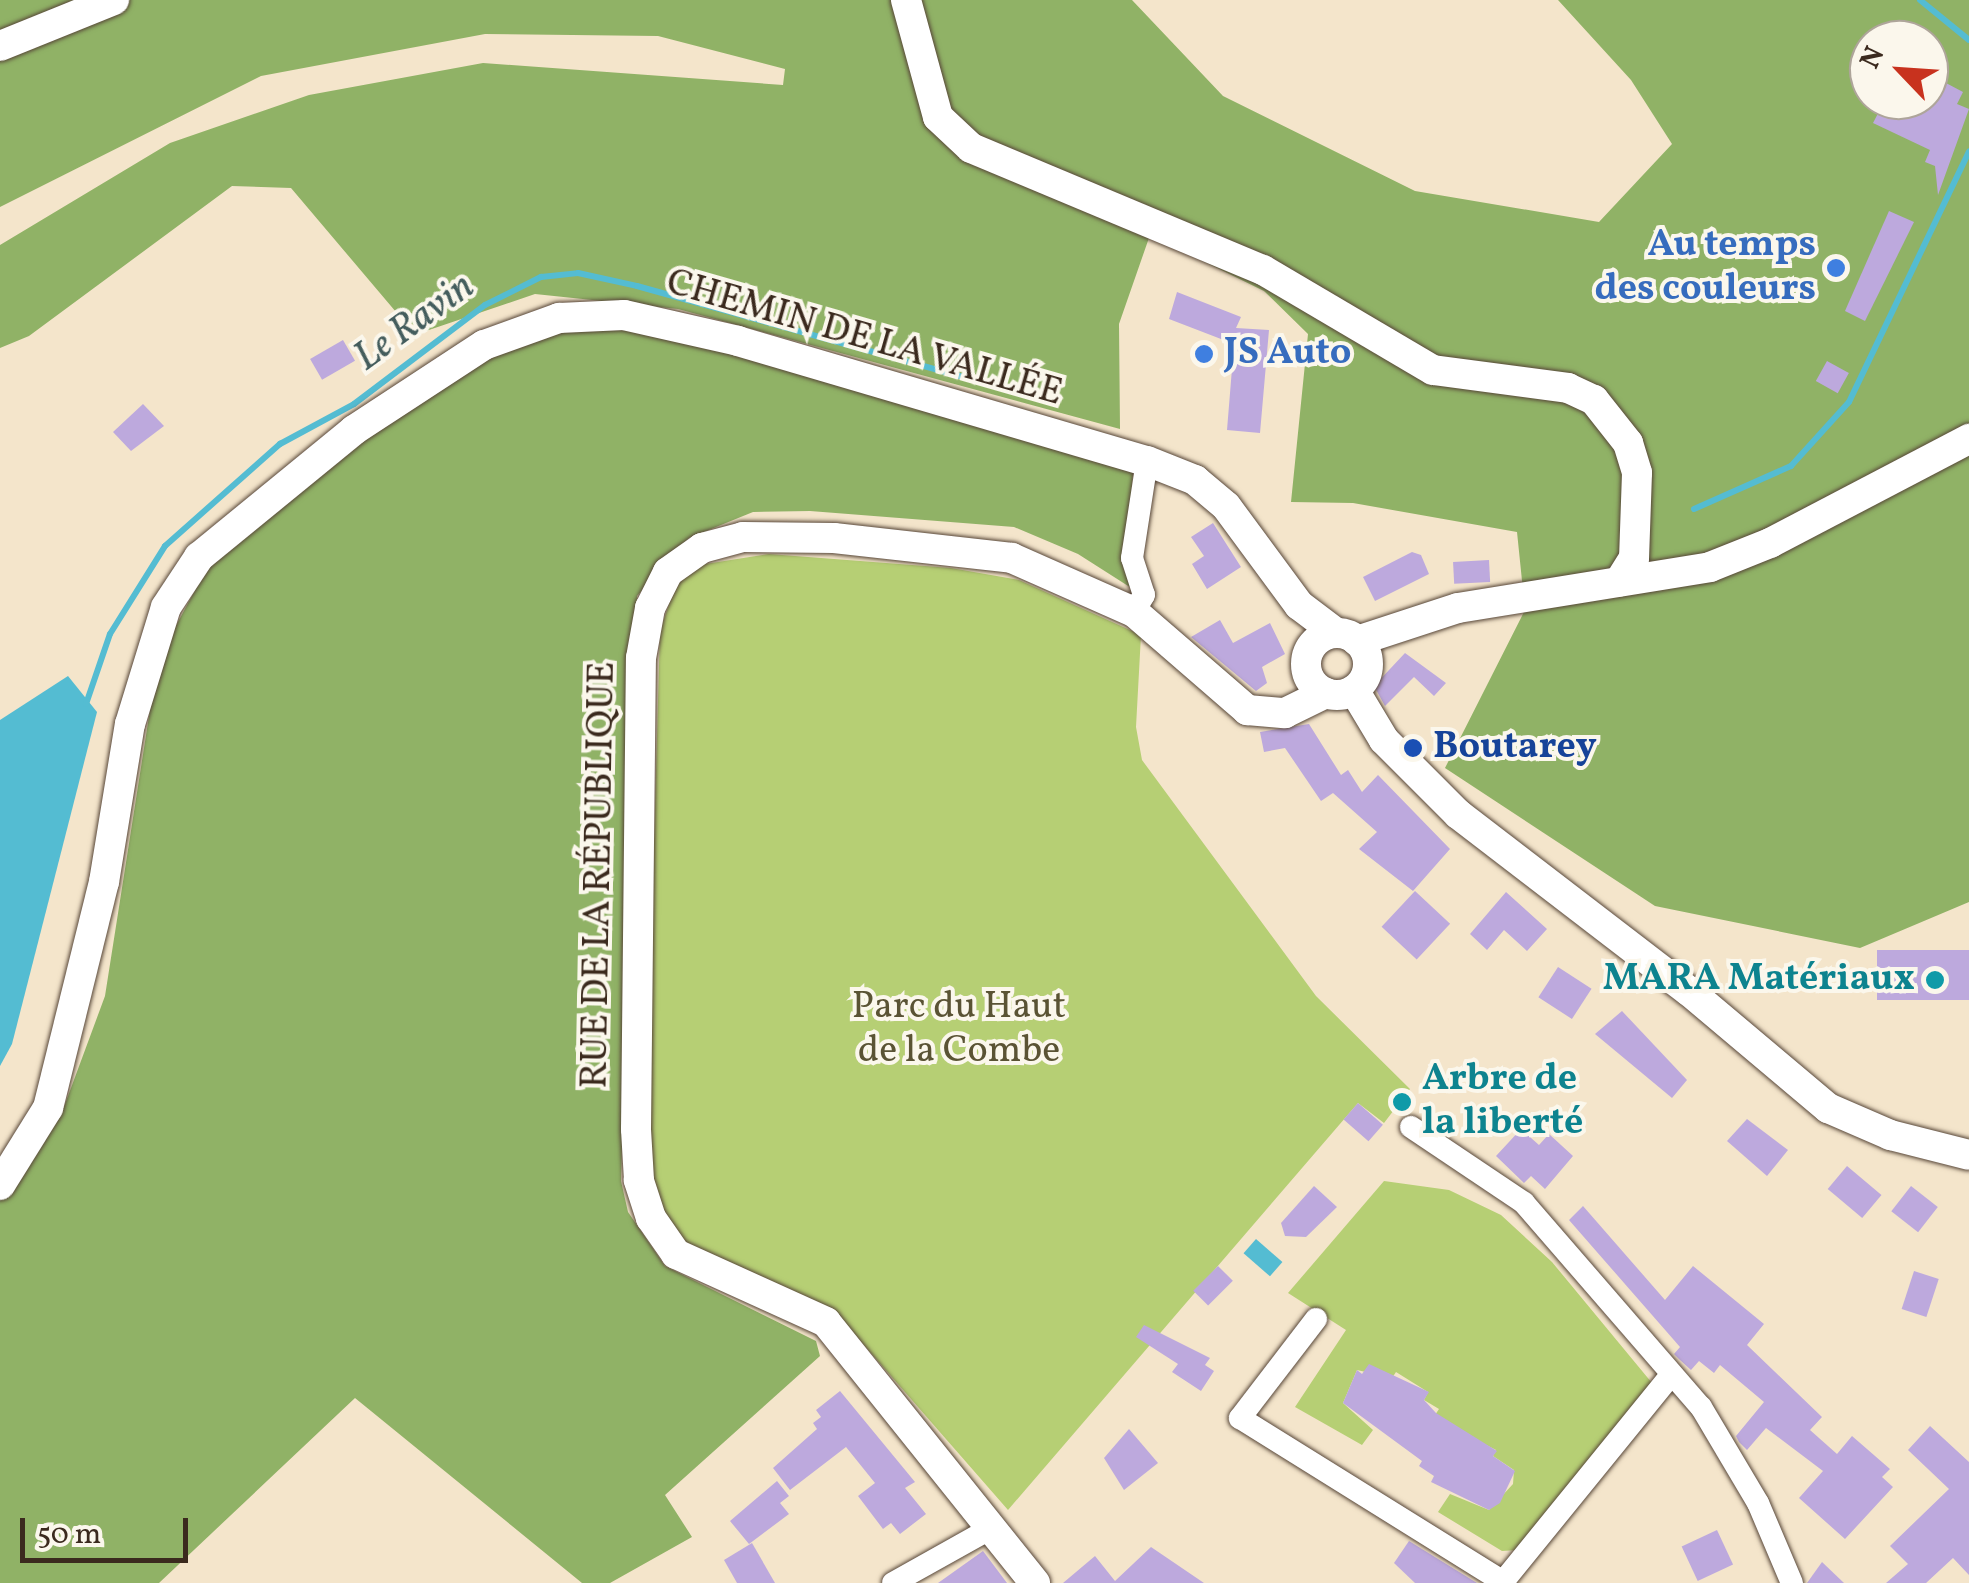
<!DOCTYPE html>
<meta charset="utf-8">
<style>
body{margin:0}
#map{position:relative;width:1969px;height:1583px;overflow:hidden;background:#f4e5cb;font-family:Vollkorn,serif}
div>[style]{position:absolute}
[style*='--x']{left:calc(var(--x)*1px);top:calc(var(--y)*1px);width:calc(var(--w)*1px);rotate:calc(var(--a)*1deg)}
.green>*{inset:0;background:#b6cf74}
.forest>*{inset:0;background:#90b266}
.water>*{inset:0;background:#54bcd2;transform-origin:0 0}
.stream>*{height:6px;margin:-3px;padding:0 3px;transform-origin:3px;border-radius:3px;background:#54bcd2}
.building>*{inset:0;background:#bda9dd;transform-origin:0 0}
.roads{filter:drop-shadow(0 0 2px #574638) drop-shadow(0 0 2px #574638)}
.street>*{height:22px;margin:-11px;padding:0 11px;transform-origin:11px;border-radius:11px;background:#fff}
.secondary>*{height:30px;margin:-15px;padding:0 15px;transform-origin:15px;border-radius:15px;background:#fff}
.secondary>.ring{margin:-15px;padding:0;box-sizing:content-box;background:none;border:30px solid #fff;border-radius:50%}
.dots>*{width:28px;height:28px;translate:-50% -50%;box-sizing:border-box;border:5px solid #fbf7ec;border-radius:50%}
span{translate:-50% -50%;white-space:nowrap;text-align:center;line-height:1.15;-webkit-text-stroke:8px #fbf7ec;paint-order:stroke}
.shop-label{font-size:38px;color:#366cbe;font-weight:700}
.right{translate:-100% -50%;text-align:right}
.left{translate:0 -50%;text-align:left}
.street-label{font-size:38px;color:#3b2a1e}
.transit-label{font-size:38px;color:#164399;font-weight:700}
.culture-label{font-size:38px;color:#0d838f;font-weight:700}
.park-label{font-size:38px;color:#5a5334}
.water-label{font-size:40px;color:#445d5d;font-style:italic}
.north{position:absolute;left:1849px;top:20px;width:100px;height:100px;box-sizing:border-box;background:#fbf7ec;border:2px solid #aea59a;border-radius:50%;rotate:295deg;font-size:28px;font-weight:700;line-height:40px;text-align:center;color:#3b2a1e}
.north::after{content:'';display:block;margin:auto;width:35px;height:45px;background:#c8321e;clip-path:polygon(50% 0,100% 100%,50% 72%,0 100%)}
.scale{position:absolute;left:20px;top:1518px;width:168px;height:45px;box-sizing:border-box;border:5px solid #3b2a1e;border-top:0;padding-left:12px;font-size:30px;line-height:35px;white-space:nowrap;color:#3b2a1e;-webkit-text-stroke:8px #fbf7ec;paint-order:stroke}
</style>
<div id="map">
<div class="green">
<i style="clip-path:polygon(769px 554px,951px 568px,1019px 580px,1141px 635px,1136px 727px,1142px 760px,1316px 996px,1410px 1089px,1384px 1123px,1358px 1103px,1008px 1510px,835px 1312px,683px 1243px,656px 1201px,646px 1123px,660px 631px,676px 583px,699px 565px)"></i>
<i style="clip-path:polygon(1384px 1181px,1449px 1190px,1501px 1215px,1552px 1262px,1652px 1383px,1517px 1550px,1502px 1551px,1438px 1512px,1450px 1494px,1489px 1510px,1513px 1484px,1514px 1470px,1493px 1456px,1496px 1450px,1433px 1418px,1439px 1409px,1424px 1400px,1428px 1392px,1396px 1372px,1392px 1378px,1357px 1370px,1343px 1403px,1373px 1430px,1362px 1445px,1295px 1407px,1346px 1330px,1288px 1293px)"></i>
</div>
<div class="forest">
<i style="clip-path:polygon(evenodd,0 0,1132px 0,1223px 96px,1415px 191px,1599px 222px,1672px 144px,1631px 80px,1558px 0,1969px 0,1969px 902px,1860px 948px,1655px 906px,1445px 768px,1525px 610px,1517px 532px,1353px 503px,1291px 502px,1308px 334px,1264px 291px,1150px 235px,1119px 324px,1120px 429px,678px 309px,535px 294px,423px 332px,396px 312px,291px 188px,232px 186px,29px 336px,0 348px,0 245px,170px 143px,309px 95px,483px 63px,783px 85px,785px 69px,658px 36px,485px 34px,261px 76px,0 207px,0 0,1869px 40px,1929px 40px,1929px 100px,1869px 100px,1869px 40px)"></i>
<i style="clip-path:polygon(628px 320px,1134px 464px,1125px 560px,1136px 591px,1078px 554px,1014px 527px,810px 511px,753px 512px,689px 538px,637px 596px,621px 1181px,628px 1212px,665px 1266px,816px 1341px,820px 1356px,665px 1495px,692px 1537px,610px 1583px,582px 1583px,355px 1398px,159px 1583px,0 1583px,0 1192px,61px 1115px,105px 996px,158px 659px,207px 568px,359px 444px,487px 358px,559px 332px)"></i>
</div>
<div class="water">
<i style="clip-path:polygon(68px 676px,97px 712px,12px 1044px,0 1066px,0 720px)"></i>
<i style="left:1256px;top:1239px;width:35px;height:19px;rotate:41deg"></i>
</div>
<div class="stream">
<i style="--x:1920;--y:0;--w:63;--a:39.2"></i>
<i style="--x:1694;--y:509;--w:106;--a:-23.9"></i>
<i style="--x:1791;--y:466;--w:86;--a:-47.8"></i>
<i style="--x:1849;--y:402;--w:278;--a:-64.4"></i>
<i style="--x:86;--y:704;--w:74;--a:-71.1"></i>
<i style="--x:110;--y:634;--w:104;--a:-58"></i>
<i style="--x:165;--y:546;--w:154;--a:-41.6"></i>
<i style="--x:280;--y:444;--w:84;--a:-28.4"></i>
<i style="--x:354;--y:404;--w:164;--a:-37.1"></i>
<i style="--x:485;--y:305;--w:63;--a:-26.6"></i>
<i style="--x:541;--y:277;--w:37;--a:-6"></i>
<i style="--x:578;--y:273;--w:60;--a:12.4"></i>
<i style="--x:637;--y:286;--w:402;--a:15.6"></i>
</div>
<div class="building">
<i style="clip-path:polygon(1929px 74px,1963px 92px,1957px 104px,1969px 109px,1938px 195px,1935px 166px,1925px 162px,1930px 150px,1873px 123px,1885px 100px,1929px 100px)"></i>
<i style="clip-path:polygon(1889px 211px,1914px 222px,1865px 321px,1845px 311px)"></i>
<i style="clip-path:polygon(1177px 292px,1241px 317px,1236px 328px,1269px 330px,1260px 433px,1227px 430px,1234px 344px,1169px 319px)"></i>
<i style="left:343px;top:340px;width:24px;height:38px;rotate:60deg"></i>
<i style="left:1827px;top:361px;width:25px;height:23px;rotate:29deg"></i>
<i style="clip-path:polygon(143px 404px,164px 426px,131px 451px,113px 432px)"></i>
<i style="clip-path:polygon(1213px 523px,1241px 567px,1207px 589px,1192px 564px,1204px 556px,1191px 537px)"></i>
<i style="clip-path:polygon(1412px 552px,1421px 555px,1429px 574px,1375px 601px,1363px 577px)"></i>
<i style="left:1489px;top:560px;width:22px;height:36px;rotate:87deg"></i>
<i style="clip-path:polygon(1220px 620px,1233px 643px,1270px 623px,1285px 654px,1262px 667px,1267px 683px,1256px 691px,1191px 637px)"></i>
<i style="clip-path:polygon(1405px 653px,1446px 683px,1434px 696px,1414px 677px,1385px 706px,1374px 686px)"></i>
<i style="clip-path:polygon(1309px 724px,1341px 775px,1348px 770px,1362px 792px,1378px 775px,1450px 849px,1413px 891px,1359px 849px,1377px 832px,1333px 793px,1321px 801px,1285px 748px,1264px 752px,1260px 732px)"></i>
<i style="left:1415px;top:891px;width:48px;height:49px;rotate:43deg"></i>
<i style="clip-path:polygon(1506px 892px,1547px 929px,1527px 951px,1504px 930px,1487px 950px,1470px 934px)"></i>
<i style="left:1969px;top:950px;width:50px;height:92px;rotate:90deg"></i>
<i style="left:1558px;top:967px;width:40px;height:36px;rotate:33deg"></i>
<i style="clip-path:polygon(1622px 1011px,1687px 1080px,1672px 1098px,1595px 1034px)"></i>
<i style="left:1358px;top:1103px;width:33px;height:22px;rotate:41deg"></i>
<i style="clip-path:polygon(1747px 1119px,1788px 1150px,1767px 1176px,1727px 1141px)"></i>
<i style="clip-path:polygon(1521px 1129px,1539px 1145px,1549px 1134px,1573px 1156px,1545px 1189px,1531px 1176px,1524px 1183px,1496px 1156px)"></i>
<i style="left:1847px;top:1166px;width:45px;height:30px;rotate:40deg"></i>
<i style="clip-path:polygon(1314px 1186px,1337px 1207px,1306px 1237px,1285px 1236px,1281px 1223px)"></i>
<i style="left:1911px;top:1186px;width:34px;height:32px;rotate:38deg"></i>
<i style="clip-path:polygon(1583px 1206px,1665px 1300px,1693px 1266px,1764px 1324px,1747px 1345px,1822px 1417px,1810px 1430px,1837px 1454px,1852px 1436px,1890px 1469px,1882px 1477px,1893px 1487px,1845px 1539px,1799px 1498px,1823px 1471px,1766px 1428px,1747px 1450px,1739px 1442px,1736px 1436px,1764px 1402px,1720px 1365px,1714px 1373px,1699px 1361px,1691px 1370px,1680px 1360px,1674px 1354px,1680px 1347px,1569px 1220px)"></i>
<i style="left:1218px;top:1266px;width:21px;height:35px;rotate:45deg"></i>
<i style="left:1914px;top:1271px;width:26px;height:40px;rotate:18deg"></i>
<i style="clip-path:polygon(1144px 1325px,1210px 1358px,1205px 1365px,1214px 1371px,1201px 1391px,1172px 1372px,1178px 1364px,1136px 1337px)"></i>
<i style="clip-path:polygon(1369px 1364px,1429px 1392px,1424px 1400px,1436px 1413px,1497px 1451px,1493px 1456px,1515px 1471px,1500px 1503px,1489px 1510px,1431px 1482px,1434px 1476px,1419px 1466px,1422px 1461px,1343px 1403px,1357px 1370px,1362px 1374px)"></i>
<i style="clip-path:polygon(840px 1391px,915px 1482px,905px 1488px,926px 1514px,900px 1534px,891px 1523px,883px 1529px,858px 1496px,875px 1483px,846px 1447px,790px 1490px,773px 1468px,817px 1429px,813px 1423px,821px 1417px,816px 1410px)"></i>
<i style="clip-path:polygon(1930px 1426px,1969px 1462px,1969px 1575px,1953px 1558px,1926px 1583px,1886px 1583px,1908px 1564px,1890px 1546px,1949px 1489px,1908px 1450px)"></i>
<i style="clip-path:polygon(1129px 1429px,1158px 1463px,1124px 1490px,1104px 1458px)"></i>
<i style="clip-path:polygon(777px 1481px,789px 1496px,780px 1503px,789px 1514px,749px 1544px,730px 1521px)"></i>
<i style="left:1717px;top:1530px;width:38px;height:39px;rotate:65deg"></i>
<i style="clip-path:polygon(1409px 1541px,1477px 1583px,1415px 1583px,1394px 1563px)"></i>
<i style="clip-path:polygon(752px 1543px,775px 1583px,737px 1583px,724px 1560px)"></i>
<i style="clip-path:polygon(1151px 1547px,1204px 1583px,1063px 1583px,1095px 1556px,1115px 1581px)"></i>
<i style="clip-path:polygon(983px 1551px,1007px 1583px,938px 1583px)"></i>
<i style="clip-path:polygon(1822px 1562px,1844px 1583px,1807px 1583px)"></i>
</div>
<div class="roads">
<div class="street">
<i style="--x:1134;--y:612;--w:20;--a:-60"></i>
<i style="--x:1144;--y:595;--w:39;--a:-108"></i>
<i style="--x:1132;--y:558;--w:98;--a:-81.2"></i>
<i style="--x:1411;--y:1127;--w:136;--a:33.9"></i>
<i style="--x:1524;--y:1203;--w:270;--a:49.1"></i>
<i style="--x:1701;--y:1407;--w:112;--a:59.3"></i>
<i style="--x:1758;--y:1503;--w:87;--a:67"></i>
<i style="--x:1316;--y:1319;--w:125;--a:127.5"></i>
<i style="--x:1240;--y:1418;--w:312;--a:31.9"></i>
<i style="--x:893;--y:1583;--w:115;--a:-29.2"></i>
<i style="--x:1502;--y:1583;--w:267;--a:-50.9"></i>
</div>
<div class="secondary">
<i style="--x:906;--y:0;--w:121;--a:74.7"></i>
<i style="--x:938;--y:117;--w:45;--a:43.2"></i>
<i style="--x:971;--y:148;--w:316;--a:22.7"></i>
<i style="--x:1263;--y:270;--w:197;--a:30.5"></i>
<i style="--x:1433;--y:370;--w:136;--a:7.6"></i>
<i style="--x:1568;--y:388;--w:29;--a:25"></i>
<i style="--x:1594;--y:400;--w:55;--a:51.7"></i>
<i style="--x:1628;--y:443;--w:31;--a:73"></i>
<i style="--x:1637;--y:473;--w:85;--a:92"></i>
<i style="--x:1634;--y:558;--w:28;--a:122"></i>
<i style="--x:0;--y:46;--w:123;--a:-22"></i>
<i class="ring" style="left:1306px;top:633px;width:32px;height:32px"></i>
<i style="--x:1357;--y:641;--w:106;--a:-18.1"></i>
<i style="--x:1458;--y:608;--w:255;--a:-9.2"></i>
<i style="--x:1710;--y:567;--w:65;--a:-21.8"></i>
<i style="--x:1770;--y:543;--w:225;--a:-27.6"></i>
<i style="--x:1354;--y:690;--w:58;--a:59"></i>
<i style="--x:1384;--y:740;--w:105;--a:45"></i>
<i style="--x:1458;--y:814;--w:291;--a:37.5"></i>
<i style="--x:1689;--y:991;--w:182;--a:40.1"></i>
<i style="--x:1828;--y:1108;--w:68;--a:23.5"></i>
<i style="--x:1890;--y:1135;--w:81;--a:14.2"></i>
<i style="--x:0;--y:1185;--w:91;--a:-58.1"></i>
<i style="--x:48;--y:1108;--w:233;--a:-76.1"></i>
<i style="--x:104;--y:882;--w:160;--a:-80.7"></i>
<i style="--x:130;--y:724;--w:122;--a:-72.9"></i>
<i style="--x:166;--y:607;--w:60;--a:-56.6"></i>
<i style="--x:199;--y:557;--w:200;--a:-39.3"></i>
<i style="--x:354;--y:430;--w:155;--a:-33.2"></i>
<i style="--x:484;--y:345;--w:80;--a:-19.8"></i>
<i style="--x:559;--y:318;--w:65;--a:-2.6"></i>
<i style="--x:624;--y:315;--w:117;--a:12.8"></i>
<i style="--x:738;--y:341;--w:426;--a:16.4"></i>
<i style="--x:1147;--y:461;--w:52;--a:21.6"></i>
<i style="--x:1195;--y:480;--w:40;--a:40"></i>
<i style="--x:1226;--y:506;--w:123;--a:53.6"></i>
<i style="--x:1299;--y:605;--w:46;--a:37.1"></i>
<i style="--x:1035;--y:1583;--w:334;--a:-128.7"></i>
<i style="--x:826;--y:1322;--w:165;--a:-155.6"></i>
<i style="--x:676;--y:1254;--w:44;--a:-124.8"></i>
<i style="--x:651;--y:1218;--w:40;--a:-108"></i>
<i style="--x:639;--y:1180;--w:51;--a:-93.4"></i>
<i style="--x:636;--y:1129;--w:471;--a:-89.4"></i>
<i style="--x:641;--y:658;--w:51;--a:-79.8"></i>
<i style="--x:650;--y:608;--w:40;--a:-63.4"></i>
<i style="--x:668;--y:572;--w:42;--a:-35.2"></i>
<i style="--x:702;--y:548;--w:42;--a:-15"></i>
<i style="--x:743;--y:537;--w:91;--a:0.6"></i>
<i style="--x:834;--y:538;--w:179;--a:6.4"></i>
<i style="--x:1012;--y:558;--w:133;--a:23.9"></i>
<i style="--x:1134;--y:612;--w:150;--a:40.9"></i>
<i style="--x:1247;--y:710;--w:38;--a:5"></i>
<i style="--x:1285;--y:713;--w:46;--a:-26"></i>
</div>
</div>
<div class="dots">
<i style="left:1836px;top:268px;background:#3f7fe0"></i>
<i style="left:1204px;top:354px;background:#3f7fe0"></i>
<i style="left:1413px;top:748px;background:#1a4fb4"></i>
<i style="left:1935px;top:980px;background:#0f9aa8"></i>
<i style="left:1402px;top:1102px;background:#0f9aa8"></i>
</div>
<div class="shop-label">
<span class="right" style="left:1816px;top:268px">Au temps<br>des couleurs</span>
<span class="left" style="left:1224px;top:354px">JS Auto</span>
</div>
<div class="street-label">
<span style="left:864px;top:339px;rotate:16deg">CHEMIN DE LA VALLÉE</span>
<span style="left:600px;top:875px;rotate:-89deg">RUE DE LA RÉPUBLIQUE</span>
</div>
<div class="transit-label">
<span class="left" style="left:1433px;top:748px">Boutarey</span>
</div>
<div class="culture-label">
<span class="right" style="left:1915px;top:980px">MARA Matériaux</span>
<span class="left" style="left:1422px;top:1102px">Arbre de<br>la liberté</span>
</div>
<div class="park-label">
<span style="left:959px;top:1030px">Parc du Haut<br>de la Combe</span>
</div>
<div class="water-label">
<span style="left:415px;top:323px;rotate:-36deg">Le Ravin</span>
</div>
<div class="north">N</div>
<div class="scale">50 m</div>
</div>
